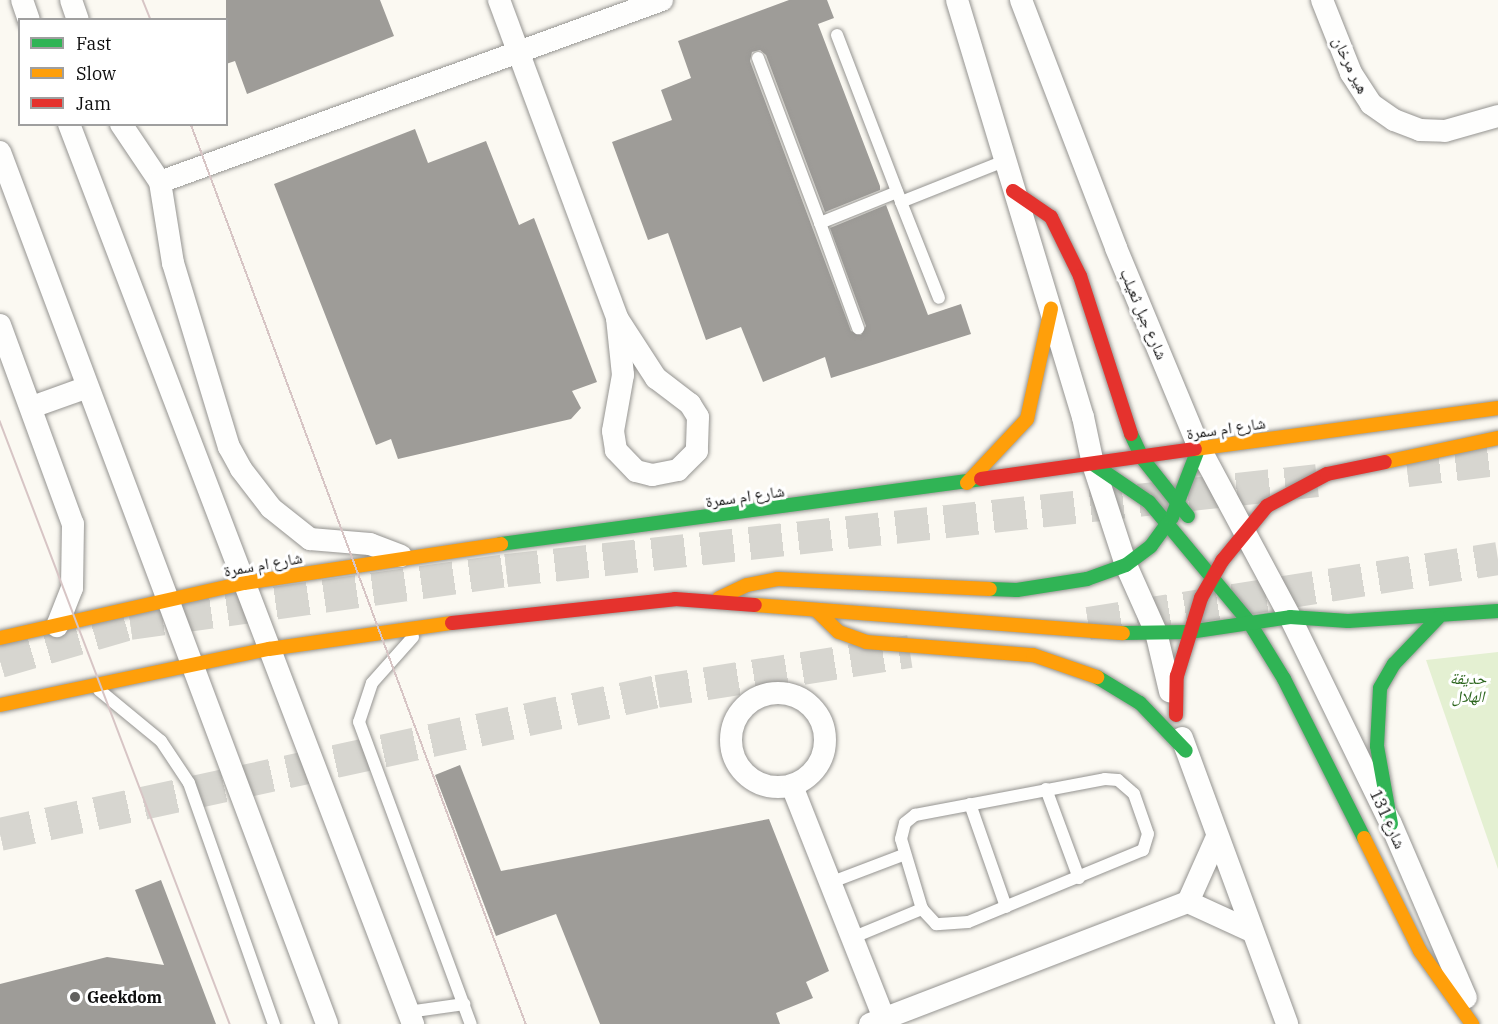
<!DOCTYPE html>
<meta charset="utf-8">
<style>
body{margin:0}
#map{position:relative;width:1498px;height:1024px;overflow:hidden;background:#fbf9f2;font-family:"IBM Plex Serif","Noto Naskh Arabic",serif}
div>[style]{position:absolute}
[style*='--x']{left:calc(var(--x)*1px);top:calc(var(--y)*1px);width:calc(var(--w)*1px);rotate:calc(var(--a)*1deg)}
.green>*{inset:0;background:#e4f0d2}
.building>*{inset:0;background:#9e9c98}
.secondary-tunnel>*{height:33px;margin-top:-16.5px;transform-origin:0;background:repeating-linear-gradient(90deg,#d7d6d0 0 33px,transparent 0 49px)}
.roads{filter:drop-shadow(0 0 2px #959491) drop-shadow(0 0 2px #959491)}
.lane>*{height:12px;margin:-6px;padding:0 6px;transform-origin:6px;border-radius:6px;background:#fefefd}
.street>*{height:22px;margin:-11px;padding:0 11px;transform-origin:11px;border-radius:11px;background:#fefefd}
.street>.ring{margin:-11px;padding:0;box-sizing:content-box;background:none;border:22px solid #fefefd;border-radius:50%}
.fast>*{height:14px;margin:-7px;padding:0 7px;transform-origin:7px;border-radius:7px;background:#30b455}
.slow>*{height:14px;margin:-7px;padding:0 7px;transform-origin:7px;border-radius:7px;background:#ff9f0a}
.jam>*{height:14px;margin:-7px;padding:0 7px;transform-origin:7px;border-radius:7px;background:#e5322d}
.tram>*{height:1.5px;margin:-0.75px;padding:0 0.75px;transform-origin:0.75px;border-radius:0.75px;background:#d7c5c5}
.dots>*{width:16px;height:16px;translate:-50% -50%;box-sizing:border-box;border:3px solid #fff;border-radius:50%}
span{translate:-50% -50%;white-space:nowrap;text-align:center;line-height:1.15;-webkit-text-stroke:6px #fff;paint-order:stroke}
.street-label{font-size:16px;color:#0e0e0e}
.park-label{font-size:16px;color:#2d661e;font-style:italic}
.poi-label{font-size:16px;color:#0e0e0e;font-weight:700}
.left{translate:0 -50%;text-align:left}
.legend{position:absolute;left:18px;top:18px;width:210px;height:108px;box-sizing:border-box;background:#fff;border:2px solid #9f9f9f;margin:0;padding:8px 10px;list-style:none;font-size:18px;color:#0e0e0e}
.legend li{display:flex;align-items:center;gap:12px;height:30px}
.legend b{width:30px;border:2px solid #9f9f9f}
</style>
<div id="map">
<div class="green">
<i style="clip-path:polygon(1498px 652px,1498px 869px,1426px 660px)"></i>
</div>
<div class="building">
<i style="clip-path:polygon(226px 0,380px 0,394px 36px,247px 94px,235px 61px,226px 64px)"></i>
<i style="clip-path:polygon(789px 0,827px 0,834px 18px,818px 24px,880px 186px,880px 190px,825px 212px,766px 55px,760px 50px,752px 52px,750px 61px,851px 331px,861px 335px,866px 326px,830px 228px,886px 205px,928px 315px,961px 304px,971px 334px,831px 378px,825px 357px,763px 382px,741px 327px,706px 340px,668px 233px,648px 240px,612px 142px,672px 120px,661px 90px,691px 78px,678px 41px)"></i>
<i style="clip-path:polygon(415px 129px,428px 163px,486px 141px,519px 225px,534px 218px,597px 382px,572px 391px,581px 408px,571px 419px,398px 459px,391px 439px,376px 445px,274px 184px)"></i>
<i style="clip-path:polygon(460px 765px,501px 871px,769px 819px,829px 971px,806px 982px,813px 998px,776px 1013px,780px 1024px,600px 1024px,556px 914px,496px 936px,435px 775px)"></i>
<i style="clip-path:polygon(161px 880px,216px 1024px,0 1024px,0 984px,107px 957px,164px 965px,135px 890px)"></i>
</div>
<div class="secondary-tunnel">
<i style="--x:1407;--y:470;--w:92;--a:-6.9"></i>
<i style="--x:1088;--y:623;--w:415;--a:-9"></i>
<i style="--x:0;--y:661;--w:135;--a:-16.3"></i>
<i style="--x:130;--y:623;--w:380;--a:-8"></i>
<i style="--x:506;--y:570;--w:816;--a:-6.33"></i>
<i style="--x:0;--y:834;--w:672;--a:-12.28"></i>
<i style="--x:657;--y:691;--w:256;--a:-9"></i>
</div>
<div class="roads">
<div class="lane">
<i style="--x:837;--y:35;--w:179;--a:69"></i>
<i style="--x:901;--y:202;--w:111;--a:-21.7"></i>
<i style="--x:758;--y:58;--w:176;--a:69.4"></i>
<i style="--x:820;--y:223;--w:83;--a:-21.9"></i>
<i style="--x:901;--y:202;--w:103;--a:68.4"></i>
<i style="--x:820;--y:223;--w:112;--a:70.1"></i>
<i style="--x:413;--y:637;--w:62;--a:131.7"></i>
<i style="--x:372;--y:683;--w:41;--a:108.4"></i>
<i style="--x:359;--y:722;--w:322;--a:69.7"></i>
<i style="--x:99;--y:690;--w:80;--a:39.4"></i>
<i style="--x:161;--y:741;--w:50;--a:56.3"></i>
<i style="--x:189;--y:783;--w:256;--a:70.6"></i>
<i style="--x:1105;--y:779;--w:13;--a:4"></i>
<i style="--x:1118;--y:780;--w:21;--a:41"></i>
<i style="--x:1134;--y:794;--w:42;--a:70.7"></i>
<i style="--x:1148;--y:834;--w:17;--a:107"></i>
<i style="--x:1143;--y:850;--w:189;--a:157.6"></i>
<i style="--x:968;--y:922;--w:32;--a:176"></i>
<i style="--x:936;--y:924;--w:21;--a:-133"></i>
<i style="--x:922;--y:909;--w:73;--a:-106.7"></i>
<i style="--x:901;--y:839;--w:16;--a:-76"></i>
<i style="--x:905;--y:823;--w:13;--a:-39"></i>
<i style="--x:915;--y:815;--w:193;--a:-10.7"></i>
<i style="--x:1046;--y:789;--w:95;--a:69.7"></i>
<i style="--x:970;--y:804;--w:109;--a:70.7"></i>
<i style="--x:832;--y:882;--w:76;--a:-20.8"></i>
<i style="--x:854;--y:937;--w:74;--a:-22.4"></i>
<i style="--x:408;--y:1012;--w:57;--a:-8.1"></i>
</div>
<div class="street">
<i style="--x:22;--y:0;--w:21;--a:71"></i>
<i style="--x:71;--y:0;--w:21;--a:71"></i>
<i style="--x:499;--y:0;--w:339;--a:69.6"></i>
<i style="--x:617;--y:318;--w:72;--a:57"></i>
<i style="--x:656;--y:378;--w:43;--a:37.4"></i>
<i style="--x:690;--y:404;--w:15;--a:58"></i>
<i style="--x:698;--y:417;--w:34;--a:92"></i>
<i style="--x:697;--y:451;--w:27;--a:135"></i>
<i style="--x:678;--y:470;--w:26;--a:169"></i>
<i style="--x:652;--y:475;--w:16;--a:-166"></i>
<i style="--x:636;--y:471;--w:29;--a:-134"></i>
<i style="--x:616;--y:450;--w:19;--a:-99"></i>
<i style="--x:613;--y:431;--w:57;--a:-79.9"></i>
<i style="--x:623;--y:375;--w:57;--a:-96"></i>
<i style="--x:957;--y:0;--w:436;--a:73.2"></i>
<i style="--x:1083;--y:417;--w:48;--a:78"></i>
<i style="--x:1093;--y:464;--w:106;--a:71.9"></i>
<i style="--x:1126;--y:565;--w:73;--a:65.9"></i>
<i style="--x:1156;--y:632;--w:61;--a:76.7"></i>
<i style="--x:1021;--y:0;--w:266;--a:69"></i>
<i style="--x:1116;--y:248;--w:216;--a:67.4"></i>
<i style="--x:1199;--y:447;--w:193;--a:61.8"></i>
<i style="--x:1290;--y:617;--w:230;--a:64"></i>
<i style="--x:1391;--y:824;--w:189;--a:66.7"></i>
<i style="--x:1322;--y:0;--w:79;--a:68.3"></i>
<i style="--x:1351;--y:73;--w:37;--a:57"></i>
<i style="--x:1371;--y:104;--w:28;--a:35"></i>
<i style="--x:1394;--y:120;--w:28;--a:21"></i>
<i style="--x:1420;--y:130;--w:25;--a:2"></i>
<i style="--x:1445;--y:131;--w:55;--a:-15.8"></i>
<i style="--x:69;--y:124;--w:964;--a:69.08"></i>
<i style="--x:121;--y:124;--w:70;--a:56.1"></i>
<i style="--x:160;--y:182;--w:82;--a:80.9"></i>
<i style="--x:173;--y:263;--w:192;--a:73.1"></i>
<i style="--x:229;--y:447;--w:25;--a:61"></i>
<i style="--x:241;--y:469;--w:49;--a:52.4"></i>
<i style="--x:271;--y:508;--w:50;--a:38.5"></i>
<i style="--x:310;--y:539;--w:60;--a:4.8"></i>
<i style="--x:370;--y:544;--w:33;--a:21"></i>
<i style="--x:0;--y:152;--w:931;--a:69.44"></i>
<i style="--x:160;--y:182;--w:534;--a:-19.93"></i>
<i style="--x:0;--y:325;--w:212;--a:69.9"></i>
<i style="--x:73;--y:524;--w:64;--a:90.9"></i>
<i style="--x:72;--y:588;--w:41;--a:111.5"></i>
<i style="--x:32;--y:407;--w:56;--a:-19.7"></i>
<i class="ring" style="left:731px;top:693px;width:72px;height:72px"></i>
<i style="--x:1182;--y:738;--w:305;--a:69.8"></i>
<i style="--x:792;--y:786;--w:256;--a:68.4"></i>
<i style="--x:1188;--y:902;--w:69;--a:-66"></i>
<i style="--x:870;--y:1024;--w:341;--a:-21"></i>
<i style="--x:1188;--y:902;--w:69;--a:24.7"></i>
</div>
<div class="fast">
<i style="--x:1131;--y:434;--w:26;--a:65"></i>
<i style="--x:1142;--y:458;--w:74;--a:51.6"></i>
<i style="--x:1093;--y:464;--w:68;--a:34.2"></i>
<i style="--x:1149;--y:502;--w:156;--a:50.2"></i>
<i style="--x:1249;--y:622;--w:67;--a:58.4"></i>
<i style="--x:1284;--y:679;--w:178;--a:63.3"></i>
<i style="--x:501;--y:544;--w:484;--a:-7.7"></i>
<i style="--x:990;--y:589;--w:27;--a:2"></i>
<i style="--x:1017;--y:590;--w:71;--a:-8.9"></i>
<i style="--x:1087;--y:579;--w:41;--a:-19.7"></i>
<i style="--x:1126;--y:565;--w:31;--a:-37"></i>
<i style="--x:1151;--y:546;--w:36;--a:-54"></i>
<i style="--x:1172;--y:517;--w:75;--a:-68.9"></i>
<i style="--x:1123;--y:633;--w:66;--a:-0.9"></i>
<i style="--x:1189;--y:632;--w:102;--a:-8.4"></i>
<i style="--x:1290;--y:617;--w:58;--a:3.9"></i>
<i style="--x:1348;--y:621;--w:150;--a:-3.8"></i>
<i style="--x:1097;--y:677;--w:50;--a:31.2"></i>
<i style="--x:1140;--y:703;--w:66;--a:46.2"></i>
<i style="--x:1391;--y:824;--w:79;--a:-100.2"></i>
<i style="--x:1377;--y:746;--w:58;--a:-87"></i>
<i style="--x:1380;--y:688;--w:28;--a:-60"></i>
<i style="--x:1394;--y:664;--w:64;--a:-46.3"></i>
</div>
<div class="slow">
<i style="--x:1195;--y:449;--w:306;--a:-7.7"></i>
<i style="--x:1385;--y:462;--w:116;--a:-12"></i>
<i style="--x:967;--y:483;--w:88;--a:-46.8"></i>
<i style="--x:1027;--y:419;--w:113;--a:-77.7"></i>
<i style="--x:719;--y:598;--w:31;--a:-25"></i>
<i style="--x:747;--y:585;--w:31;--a:-11"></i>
<i style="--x:777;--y:579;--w:213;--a:2.7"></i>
<i style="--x:755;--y:605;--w:369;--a:4.4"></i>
<i style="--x:817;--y:611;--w:30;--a:44"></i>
<i style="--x:839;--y:632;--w:29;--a:20"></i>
<i style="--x:866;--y:642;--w:168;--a:4.5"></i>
<i style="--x:1033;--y:655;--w:68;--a:19"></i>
<i style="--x:0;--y:638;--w:250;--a:-12.7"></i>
<i style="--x:244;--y:583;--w:260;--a:-8.6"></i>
<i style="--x:0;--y:705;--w:275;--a:-11.8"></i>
<i style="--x:269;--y:649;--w:185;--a:-8.1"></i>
<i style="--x:1364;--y:838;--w:126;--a:63.6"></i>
<i style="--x:1420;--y:951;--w:90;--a:54.5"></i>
</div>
<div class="jam">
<i style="--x:1013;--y:191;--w:46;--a:34.4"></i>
<i style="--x:1051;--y:217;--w:66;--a:63.8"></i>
<i style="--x:1080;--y:276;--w:166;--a:72.1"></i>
<i style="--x:981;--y:479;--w:216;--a:-8"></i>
<i style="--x:452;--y:623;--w:224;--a:-6.1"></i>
<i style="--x:675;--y:599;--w:80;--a:4.3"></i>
<i style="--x:1176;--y:715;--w:39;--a:-89"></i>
<i style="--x:1177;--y:676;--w:82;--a:-72.9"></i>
<i style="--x:1201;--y:598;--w:43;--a:-60.4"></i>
<i style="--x:1222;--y:561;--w:71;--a:-50.7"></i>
<i style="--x:1267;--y:506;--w:68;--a:-28.1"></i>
<i style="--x:1327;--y:474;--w:59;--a:-11.7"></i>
</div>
</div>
<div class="tram">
<i style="--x:143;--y:0;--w:22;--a:68"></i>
<i style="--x:191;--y:124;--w:960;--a:69.58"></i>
<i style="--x:0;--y:421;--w:645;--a:69.12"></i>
</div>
<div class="dots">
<i style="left:75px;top:997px;background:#61605e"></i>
</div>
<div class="street-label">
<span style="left:1351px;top:65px;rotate:64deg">هير مرخان</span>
<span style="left:1144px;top:314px;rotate:67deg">شارع جبل ثعيلب</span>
<span style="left:1226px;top:428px;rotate:-8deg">شارع ام سمرة</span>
<span style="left:745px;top:496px;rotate:-8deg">شارع ام سمرة</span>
<span style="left:263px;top:564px;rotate:-10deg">شارع ام سمرة</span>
<span style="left:1388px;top:819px;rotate:65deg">شارع 131</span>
</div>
<div class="park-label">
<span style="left:1468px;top:687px">حديقة<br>الهلال</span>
</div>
<div class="poi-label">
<span class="left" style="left:87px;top:997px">Geekdom</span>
</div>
<ul class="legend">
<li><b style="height:8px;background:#30b455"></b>Fast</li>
<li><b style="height:8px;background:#ff9f0a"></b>Slow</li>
<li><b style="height:8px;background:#e5322d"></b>Jam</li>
</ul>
</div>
